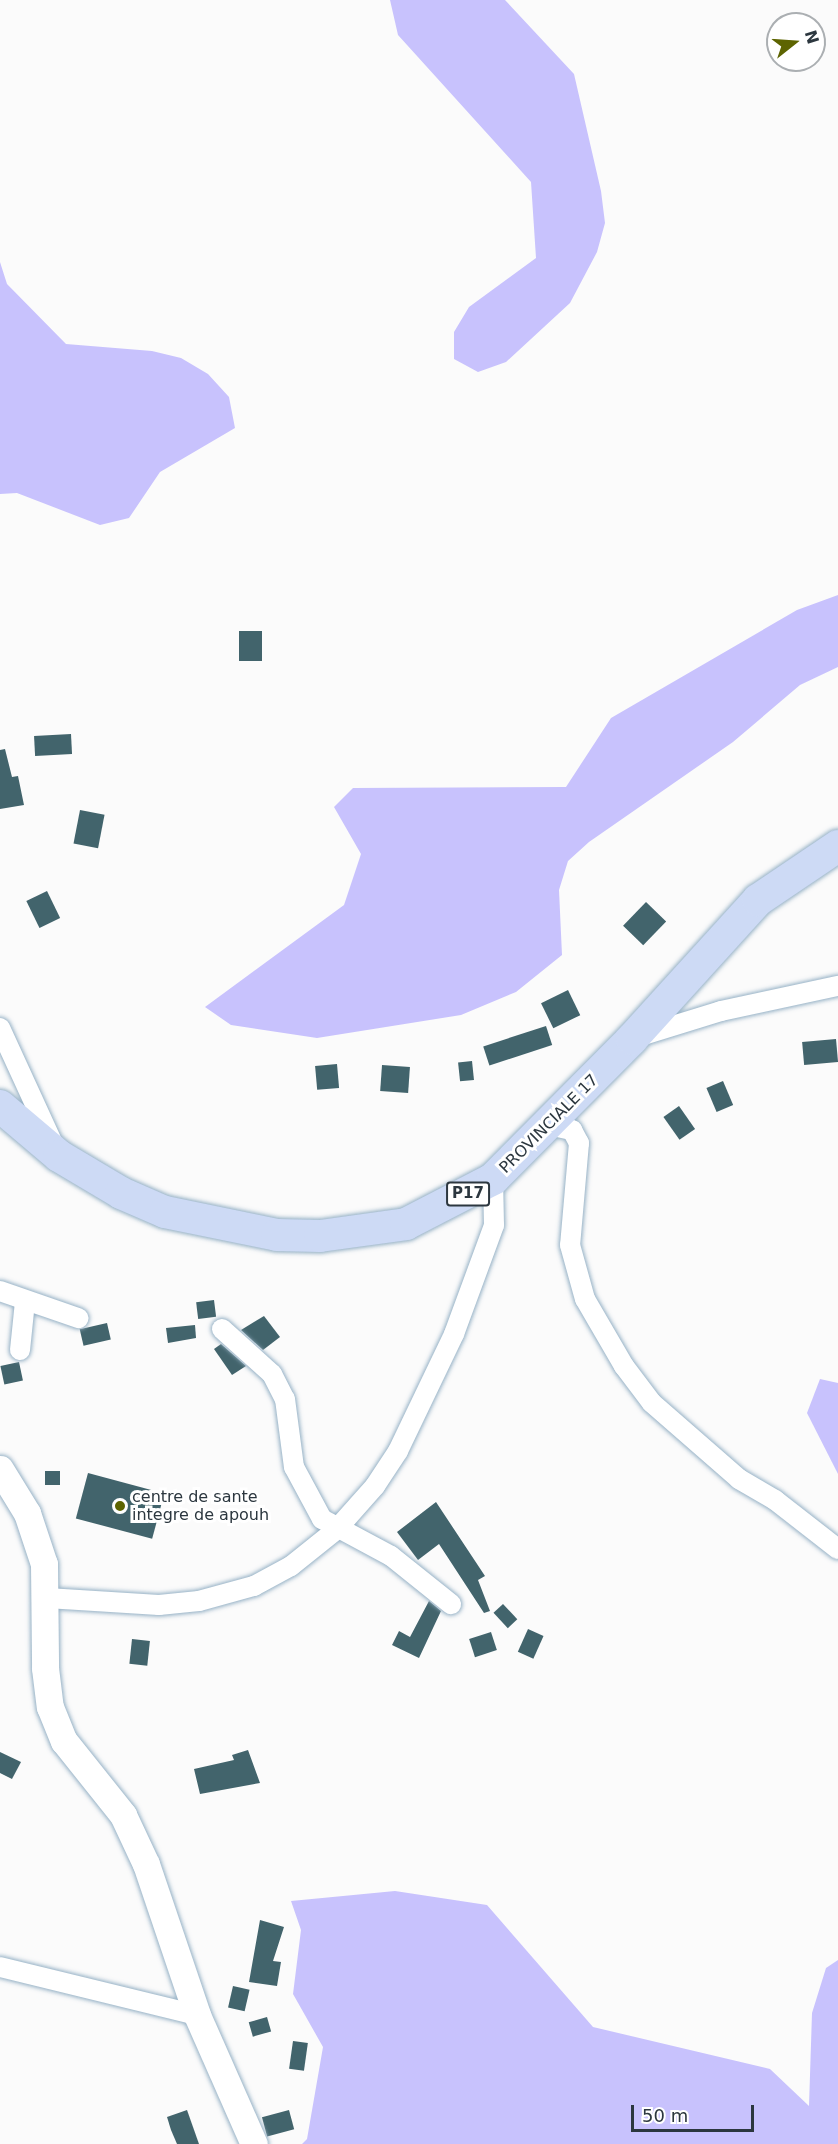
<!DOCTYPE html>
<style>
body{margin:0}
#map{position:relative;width:838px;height:2144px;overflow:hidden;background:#fbfbfb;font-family:"DejaVu Sans",sans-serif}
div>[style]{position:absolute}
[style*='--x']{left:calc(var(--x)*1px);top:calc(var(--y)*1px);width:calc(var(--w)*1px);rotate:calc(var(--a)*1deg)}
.green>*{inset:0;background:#c8c2fd}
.building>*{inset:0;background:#42646c;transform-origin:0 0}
.roads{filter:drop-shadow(0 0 2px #97b2c6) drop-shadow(0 0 2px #97b2c6)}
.street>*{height:20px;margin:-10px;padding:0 10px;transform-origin:10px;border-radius:10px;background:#fff}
.secondary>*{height:27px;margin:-13.5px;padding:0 13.5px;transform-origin:13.5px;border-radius:13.5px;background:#fff}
.primary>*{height:32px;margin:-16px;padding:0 16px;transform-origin:16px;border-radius:16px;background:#cddaf5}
.dots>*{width:16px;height:16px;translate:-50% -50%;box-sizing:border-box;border:3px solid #fff;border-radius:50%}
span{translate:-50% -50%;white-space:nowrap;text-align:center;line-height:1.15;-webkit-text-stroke:6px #fff;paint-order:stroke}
.shield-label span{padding:2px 4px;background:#fff;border:2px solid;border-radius:4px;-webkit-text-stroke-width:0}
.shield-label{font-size:15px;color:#2c373f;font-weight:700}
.street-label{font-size:16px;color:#2c373f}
.poi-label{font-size:16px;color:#2c373f}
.left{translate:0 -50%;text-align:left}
.north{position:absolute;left:766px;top:12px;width:60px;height:60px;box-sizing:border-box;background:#fff;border:2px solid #abafb2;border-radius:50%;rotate:73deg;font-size:16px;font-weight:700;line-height:24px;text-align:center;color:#2c373f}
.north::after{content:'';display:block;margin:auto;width:21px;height:27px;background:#5d6401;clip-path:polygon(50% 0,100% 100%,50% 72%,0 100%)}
.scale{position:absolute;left:631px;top:2105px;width:123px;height:27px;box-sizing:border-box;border:3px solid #2c373f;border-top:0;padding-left:8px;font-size:18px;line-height:21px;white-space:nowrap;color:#2c373f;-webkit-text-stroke:4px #fff;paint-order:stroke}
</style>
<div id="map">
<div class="green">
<i style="clip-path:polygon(390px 0,505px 0,574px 74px,601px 191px,605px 223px,597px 252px,570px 303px,506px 362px,478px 372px,454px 359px,454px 332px,469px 307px,536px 258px,531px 182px,398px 35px)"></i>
<i style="clip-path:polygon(0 262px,7px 284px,66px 344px,152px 351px,181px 358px,208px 374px,229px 397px,235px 428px,160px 472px,129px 518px,100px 525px,17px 493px,0 494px)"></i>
<i style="clip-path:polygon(838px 595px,838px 667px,800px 685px,733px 742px,589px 842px,568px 861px,559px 890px,562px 955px,516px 992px,461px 1015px,317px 1038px,231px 1025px,205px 1007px,344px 905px,361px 854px,334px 807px,353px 788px,566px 787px,611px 718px,797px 610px)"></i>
<i style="clip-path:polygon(820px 1379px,838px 1383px,838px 1474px,807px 1413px)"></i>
<i style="clip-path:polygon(395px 1891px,487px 1905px,593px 2027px,770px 2069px,809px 2106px,812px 2013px,826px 1968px,838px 1960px,838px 2144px,302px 2144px,307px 2139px,323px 2047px,293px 1994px,301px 1930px,291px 1901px)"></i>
</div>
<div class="building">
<i style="left:239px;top:631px;width:23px;height:30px"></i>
<i style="left:71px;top:734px;width:20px;height:37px;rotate:87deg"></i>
<i style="clip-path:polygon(5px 749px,12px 777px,18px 776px,24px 805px,0 809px,0 750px)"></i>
<i style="left:80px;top:810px;width:25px;height:34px;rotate:11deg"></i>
<i style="left:47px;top:891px;width:30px;height:23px;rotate:64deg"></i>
<i style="left:646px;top:902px;width:28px;height:33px;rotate:44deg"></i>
<i style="left:568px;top:990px;width:28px;height:30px;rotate:64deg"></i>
<i style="left:546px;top:1026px;width:20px;height:66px;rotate:72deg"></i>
<i style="left:836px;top:1039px;width:23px;height:34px;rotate:85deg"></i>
<i style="left:472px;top:1061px;width:19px;height:14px;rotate:84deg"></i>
<i style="left:337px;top:1064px;width:24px;height:22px;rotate:85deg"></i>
<i style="left:382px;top:1065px;width:28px;height:26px;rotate:4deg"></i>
<i style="left:723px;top:1081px;width:26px;height:18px;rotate:67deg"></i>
<i style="left:679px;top:1106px;width:28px;height:19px;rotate:55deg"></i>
<i style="left:214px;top:1300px;width:17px;height:18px;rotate:83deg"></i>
<i style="clip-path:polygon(264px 1316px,280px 1337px,263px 1350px,241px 1330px)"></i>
<i style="left:107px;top:1323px;width:17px;height:28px;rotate:77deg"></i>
<i style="clip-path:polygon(195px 1325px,196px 1338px,168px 1343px,166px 1328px)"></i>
<i style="clip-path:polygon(221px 1344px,246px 1366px,232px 1375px,214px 1349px)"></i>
<i style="left:19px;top:1362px;width:19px;height:19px;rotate:78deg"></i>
<i style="left:60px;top:1471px;width:14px;height:15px;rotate:90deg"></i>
<i style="left:88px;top:1473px;width:79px;height:47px;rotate:15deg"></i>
<i style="clip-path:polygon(436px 1502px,485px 1576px,478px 1580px,490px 1611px,484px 1613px,439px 1544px,418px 1560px,397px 1532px)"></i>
<i style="clip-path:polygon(429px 1601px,441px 1611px,419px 1658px,392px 1645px,399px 1631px,410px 1637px)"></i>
<i style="left:503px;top:1604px;width:21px;height:13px;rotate:47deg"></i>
<i style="left:528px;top:1629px;width:17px;height:25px;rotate:24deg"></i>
<i style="left:491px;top:1632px;width:19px;height:23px;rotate:72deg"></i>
<i style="left:132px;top:1639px;width:18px;height:25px;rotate:6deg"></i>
<i style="clip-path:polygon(248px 1750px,260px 1783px,200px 1794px,194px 1769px,234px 1760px,232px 1755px)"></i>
<i style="clip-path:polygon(0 1752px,21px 1762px,12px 1779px,0 1773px)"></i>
<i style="clip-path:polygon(260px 1920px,284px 1927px,273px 1961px,281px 1962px,277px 1986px,249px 1982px)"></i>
<i style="left:233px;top:1986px;width:17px;height:22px;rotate:13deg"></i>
<i style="left:267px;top:2017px;width:15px;height:19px;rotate:74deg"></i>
<i style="left:293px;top:2041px;width:15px;height:28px;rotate:8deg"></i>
<i style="clip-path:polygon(187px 2110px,199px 2144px,177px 2144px,171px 2130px,167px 2117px)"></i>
<i style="left:289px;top:2110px;width:20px;height:28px;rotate:75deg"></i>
</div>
<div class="roads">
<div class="street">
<i style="--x:0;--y:1028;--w:130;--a:65.4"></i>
<i style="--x:637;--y:1037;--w:88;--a:-17.2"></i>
<i style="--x:721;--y:1011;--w:120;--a:-12.1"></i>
<i style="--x:548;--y:1125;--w:25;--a:12"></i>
<i style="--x:572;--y:1130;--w:15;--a:62"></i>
<i style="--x:579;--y:1143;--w:102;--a:95"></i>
<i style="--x:570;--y:1245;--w:56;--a:74.5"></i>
<i style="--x:585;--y:1299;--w:78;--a:59.8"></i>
<i style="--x:624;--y:1366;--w:46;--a:52.9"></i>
<i style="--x:652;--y:1403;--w:116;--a:41.1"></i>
<i style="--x:739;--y:1479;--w:42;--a:30.3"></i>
<i style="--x:775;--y:1500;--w:80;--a:37.9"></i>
<i style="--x:0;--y:1291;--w:83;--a:19.1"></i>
<i style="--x:222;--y:1329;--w:67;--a:42"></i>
<i style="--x:272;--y:1374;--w:28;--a:63"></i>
<i style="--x:285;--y:1399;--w:69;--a:82.5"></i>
<i style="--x:294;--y:1467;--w:59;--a:61.7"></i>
<i style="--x:322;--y:1519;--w:78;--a:28.2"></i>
<i style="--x:391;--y:1556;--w:77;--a:38.7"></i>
<i style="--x:20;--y:1350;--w:48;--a:-84.1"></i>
<i style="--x:47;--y:1598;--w:112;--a:3.6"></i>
<i style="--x:159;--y:1605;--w:40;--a:-5.7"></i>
<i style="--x:199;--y:1601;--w:57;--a:-15.3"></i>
<i style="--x:254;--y:1586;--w:42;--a:-28.4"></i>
<i style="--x:291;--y:1566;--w:58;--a:-38.7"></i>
<i style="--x:336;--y:1530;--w:59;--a:-48.4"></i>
<i style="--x:375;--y:1486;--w:42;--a:-56.7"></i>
<i style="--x:398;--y:1451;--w:130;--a:-64.4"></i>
<i style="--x:454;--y:1334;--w:116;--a:-69.8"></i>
<i style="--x:494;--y:1225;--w:46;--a:-91.2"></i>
<i style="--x:0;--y:1967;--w:203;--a:13.7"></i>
</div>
<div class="secondary">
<i style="--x:0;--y:1469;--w:52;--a:58.5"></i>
<i style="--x:27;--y:1513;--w:54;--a:71.6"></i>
<i style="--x:44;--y:1564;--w:104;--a:89.4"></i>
<i style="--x:45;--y:1668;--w:39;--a:83"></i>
<i style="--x:50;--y:1707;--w:37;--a:68"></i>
<i style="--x:64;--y:1741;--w:95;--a:51.4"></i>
<i style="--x:123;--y:1815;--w:54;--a:64.9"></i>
<i style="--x:146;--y:1864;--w:159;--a:71.3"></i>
<i style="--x:197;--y:2015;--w:141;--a:66.2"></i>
</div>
<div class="primary">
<i style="--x:0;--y:1106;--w:77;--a:40.3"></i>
<i style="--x:59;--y:1156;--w:72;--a:30.8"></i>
<i style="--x:121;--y:1193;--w:48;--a:23.4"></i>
<i style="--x:165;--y:1212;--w:114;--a:11.6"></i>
<i style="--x:277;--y:1235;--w:43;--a:1.3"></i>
<i style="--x:320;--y:1236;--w:87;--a:-7.9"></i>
<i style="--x:406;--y:1224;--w:98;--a:-27.3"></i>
<i style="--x:493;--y:1179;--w:197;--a:-45.2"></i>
<i style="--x:632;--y:1039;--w:188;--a:-47.8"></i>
<i style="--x:758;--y:900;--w:97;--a:-34"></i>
</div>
</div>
<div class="dots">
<i style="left:120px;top:1506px;background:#5d6401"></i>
</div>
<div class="shield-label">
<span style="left:468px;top:1194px">P17</span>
</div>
<div class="street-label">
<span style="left:549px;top:1124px;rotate:-45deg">PROVINCIALE 17</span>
</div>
<div class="poi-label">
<span class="left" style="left:132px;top:1506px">centre de sante<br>integre de apouh</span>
</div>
<div class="north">N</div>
<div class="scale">50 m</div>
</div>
